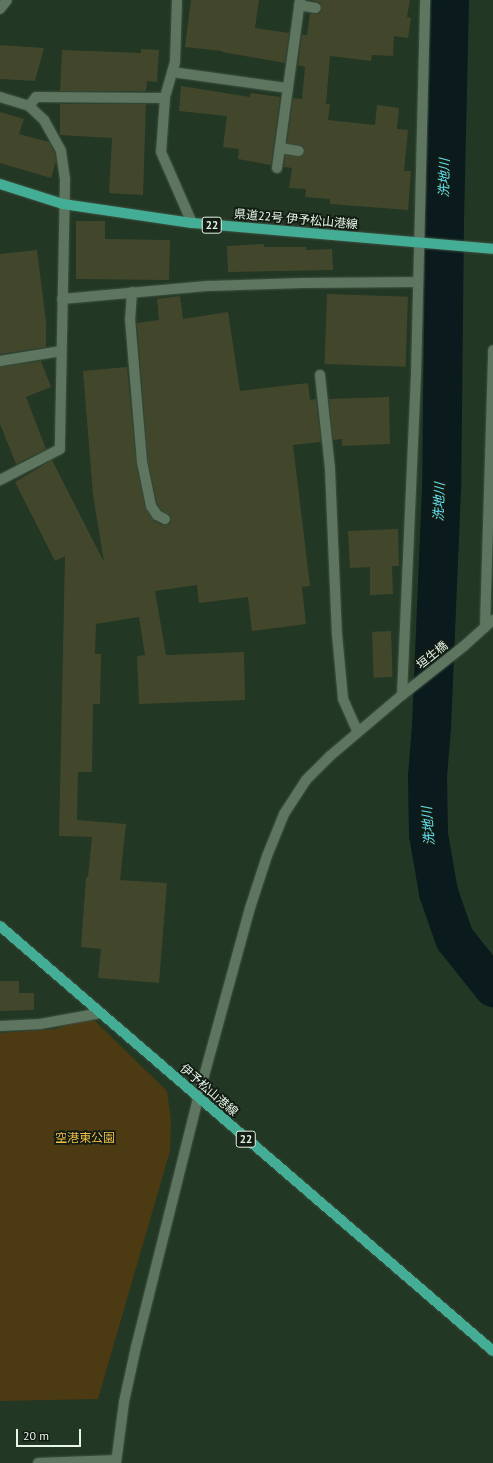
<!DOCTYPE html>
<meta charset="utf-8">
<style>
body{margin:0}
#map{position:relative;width:493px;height:1463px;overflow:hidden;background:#223724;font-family:"PT Sans","Noto Sans JP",sans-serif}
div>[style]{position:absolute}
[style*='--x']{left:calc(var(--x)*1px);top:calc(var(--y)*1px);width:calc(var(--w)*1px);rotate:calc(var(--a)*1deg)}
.green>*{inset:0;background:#4c3a12}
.river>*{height:39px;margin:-19.5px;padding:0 19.5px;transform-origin:19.5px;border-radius:19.5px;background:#0a1a1d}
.building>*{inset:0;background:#42472b;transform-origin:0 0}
.roads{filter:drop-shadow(0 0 1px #3f5241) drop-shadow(0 0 1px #3f5241)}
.minor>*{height:10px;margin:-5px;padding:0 5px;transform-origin:5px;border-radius:5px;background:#5e7560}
.major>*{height:10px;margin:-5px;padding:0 5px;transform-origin:5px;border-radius:5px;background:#44ad95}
span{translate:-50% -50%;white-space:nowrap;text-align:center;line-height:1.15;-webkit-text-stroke:3.5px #121c13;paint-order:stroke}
.shield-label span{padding:1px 3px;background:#121c13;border:1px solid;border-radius:3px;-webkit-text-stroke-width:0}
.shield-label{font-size:11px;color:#e8f6e9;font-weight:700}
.street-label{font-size:12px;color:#e8f6e9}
.park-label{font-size:12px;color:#f2be48}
.water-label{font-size:13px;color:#63e3f7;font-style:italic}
.scale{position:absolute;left:16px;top:1429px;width:65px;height:18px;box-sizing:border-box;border:2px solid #e8f6e9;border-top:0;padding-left:5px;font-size:12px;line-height:14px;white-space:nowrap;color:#e8f6e9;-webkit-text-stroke:3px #121c13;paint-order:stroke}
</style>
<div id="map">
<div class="green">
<i style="clip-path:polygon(81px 1021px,95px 1021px,167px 1091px,171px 1120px,170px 1151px,98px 1399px,0 1401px,0 1033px,55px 1029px)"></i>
</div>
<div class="river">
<i style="--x:449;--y:0;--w:219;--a:91.3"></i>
<i style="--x:444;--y:219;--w:269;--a:90.6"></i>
<i style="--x:441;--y:488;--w:238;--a:92.4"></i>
<i style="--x:431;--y:726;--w:50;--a:94.6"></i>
<i style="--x:427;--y:776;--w:58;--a:89"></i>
<i style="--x:428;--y:834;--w:59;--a:80.2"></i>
<i style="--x:438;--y:892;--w:49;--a:70.8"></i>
<i style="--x:454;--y:938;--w:63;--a:51.5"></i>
</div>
<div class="building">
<i style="clip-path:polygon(191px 0,259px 0,255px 28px,289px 33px,285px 63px,222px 52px,222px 51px,185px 47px)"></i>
<i style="clip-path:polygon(312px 0,410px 0,407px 17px,411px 18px,408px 38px,394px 36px,393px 56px,372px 55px,371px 61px,330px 56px,326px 104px,330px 104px,328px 120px,375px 125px,377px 105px,399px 108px,397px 129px,408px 130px,404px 171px,411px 171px,408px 210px,330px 204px,330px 199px,305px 197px,306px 189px,289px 188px,292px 168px,284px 167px,285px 155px,301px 157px,305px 152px,303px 146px,287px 143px,293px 98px,302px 99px,305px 67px,298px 65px,302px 35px,307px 35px,310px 14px,319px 14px,322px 9px,320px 3px)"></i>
<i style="clip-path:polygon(0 45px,44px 48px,35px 81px,0 79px)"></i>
<i style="clip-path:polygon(141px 49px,159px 50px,157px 82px,147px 81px,146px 91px,60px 91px,62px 50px,141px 53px)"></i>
<i style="clip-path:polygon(181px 86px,250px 97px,251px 93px,280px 97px,271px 165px,238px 159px,239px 149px,223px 147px,227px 116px,179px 111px)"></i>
<i style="clip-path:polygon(60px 104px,146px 104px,143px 195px,109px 193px,112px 138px,60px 135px)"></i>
<i style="clip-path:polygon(0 112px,24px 119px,19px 134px,49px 142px,55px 153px,56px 161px,51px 178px,0 163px)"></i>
<i style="clip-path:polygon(76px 221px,105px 221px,105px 239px,170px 240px,169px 280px,76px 279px)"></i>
<i style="clip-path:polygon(264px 244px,264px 247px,306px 247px,306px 250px,332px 249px,333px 270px,228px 272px,227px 246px)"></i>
<i style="clip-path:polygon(37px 250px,46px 322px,46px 347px,0 354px,0 254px)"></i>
<i style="left:327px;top:294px;width:81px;height:70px;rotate:2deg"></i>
<i style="clip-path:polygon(180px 296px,183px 319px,228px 312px,240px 391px,308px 383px,310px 400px,316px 399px,321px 442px,293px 445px,310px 586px,302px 587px,306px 624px,252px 631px,248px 597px,199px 603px,197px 585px,155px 591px,166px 655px,244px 652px,245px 700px,139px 704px,137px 656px,145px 655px,139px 617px,96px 624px,95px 654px,101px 654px,100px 704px,93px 704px,92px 772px,78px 772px,77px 820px,126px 824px,120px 880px,167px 883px,159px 983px,98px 978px,101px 949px,81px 947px,86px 877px,88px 877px,92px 837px,59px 836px,65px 556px,55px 561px,15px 482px,52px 460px,104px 562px,93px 495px,83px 371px,127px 367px,136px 463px,145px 507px,154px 521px,162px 525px,169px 524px,171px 522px,171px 516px,161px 510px,157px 503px,148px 461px,137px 323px,159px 320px,157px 299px)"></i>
<i style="clip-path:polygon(41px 361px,51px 387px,26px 397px,46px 449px,16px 464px,0 424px,0 367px)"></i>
<i style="clip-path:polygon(389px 397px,390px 444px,342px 446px,342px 439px,333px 440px,329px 399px)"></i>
<i style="clip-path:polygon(398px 529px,399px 566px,392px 566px,393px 594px,370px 595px,370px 567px,350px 568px,348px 531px)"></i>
<i style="left:391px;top:631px;width:46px;height:19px;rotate:88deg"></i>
<i style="clip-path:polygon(0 981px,19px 981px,19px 993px,34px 993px,34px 1010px,0 1011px)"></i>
</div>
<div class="roads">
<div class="minor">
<i style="--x:177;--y:0;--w:62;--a:91.8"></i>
<i style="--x:175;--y:62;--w:37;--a:106"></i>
<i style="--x:165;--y:98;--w:54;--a:94.2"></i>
<i style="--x:161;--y:152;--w:77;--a:66.4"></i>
<i style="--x:299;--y:5;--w:17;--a:10"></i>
<i style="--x:0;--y:9;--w:11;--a:-52"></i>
<i style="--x:172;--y:72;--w:117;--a:7.9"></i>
<i style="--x:0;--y:97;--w:30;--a:17"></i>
<i style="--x:29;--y:106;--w:21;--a:43"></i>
<i style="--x:44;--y:120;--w:35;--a:61"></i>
<i style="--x:61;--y:151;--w:29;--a:82"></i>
<i style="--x:65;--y:180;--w:269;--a:91.1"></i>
<i style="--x:60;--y:449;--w:68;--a:152.7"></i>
<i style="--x:29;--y:106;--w:11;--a:-52"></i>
<i style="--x:36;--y:97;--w:129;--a:0.4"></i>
<i style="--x:280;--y:148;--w:19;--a:9"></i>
<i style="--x:277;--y:168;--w:170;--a:-82.2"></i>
<i style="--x:132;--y:292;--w:27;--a:94"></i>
<i style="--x:130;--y:319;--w:144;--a:85.2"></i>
<i style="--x:142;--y:462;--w:45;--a:78.4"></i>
<i style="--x:151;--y:506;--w:11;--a:56"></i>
<i style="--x:157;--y:515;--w:9;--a:27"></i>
<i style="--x:62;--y:299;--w:148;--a:-5.1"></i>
<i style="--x:209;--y:286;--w:93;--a:-1.8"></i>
<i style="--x:302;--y:283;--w:116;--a:-0.5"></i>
<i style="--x:0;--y:361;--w:62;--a:-9.3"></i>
<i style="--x:320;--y:375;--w:95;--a:83.9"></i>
<i style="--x:330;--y:469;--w:165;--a:87.6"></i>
<i style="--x:337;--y:634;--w:65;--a:84.7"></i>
<i style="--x:343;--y:699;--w:36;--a:66"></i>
<i style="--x:485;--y:627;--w:277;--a:-88.3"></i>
<i style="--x:402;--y:695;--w:320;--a:-87.5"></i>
<i style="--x:416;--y:375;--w:375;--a:-88.6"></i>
<i style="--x:0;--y:1026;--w:40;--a:-2.9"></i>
<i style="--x:40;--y:1024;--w:62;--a:-10.2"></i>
<i style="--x:38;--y:1463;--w:78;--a:-2.2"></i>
<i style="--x:116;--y:1463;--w:62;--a:-82.5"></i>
<i style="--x:124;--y:1402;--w:56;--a:-77.7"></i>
<i style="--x:136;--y:1347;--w:257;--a:-76"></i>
<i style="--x:198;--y:1098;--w:197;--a:-74.7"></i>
<i style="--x:250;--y:908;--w:55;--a:-71.9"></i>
<i style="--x:267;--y:856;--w:45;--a:-68"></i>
<i style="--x:284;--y:814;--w:40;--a:-57.1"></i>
<i style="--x:306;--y:780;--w:34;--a:-45"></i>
<i style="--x:330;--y:756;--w:94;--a:-40.3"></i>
<i style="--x:402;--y:695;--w:79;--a:-38.3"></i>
<i style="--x:464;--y:646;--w:39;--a:-42"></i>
</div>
<div class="major">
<i style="--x:0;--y:184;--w:66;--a:17.6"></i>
<i style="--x:63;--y:204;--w:130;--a:8.4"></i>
<i style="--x:192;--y:223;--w:302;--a:4.9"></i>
<i style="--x:0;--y:926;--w:651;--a:40.76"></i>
</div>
</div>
<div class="shield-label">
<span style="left:212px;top:225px">22</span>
<span style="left:246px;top:1139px">22</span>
</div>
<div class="street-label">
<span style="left:296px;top:219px;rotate:5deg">県道22号 伊予松山港線</span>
<span style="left:432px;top:655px;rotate:-39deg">垣生橋</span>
<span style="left:209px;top:1090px;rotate:41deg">伊予松山港線</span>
</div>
<div class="park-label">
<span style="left:85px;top:1138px">空港東公園</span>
</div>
<div class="water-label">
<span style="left:445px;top:178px;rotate:-89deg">洗地川</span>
<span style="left:440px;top:502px;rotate:-88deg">洗地川</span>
<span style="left:429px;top:826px;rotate:-94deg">洗地川</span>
</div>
<div class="scale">20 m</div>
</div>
